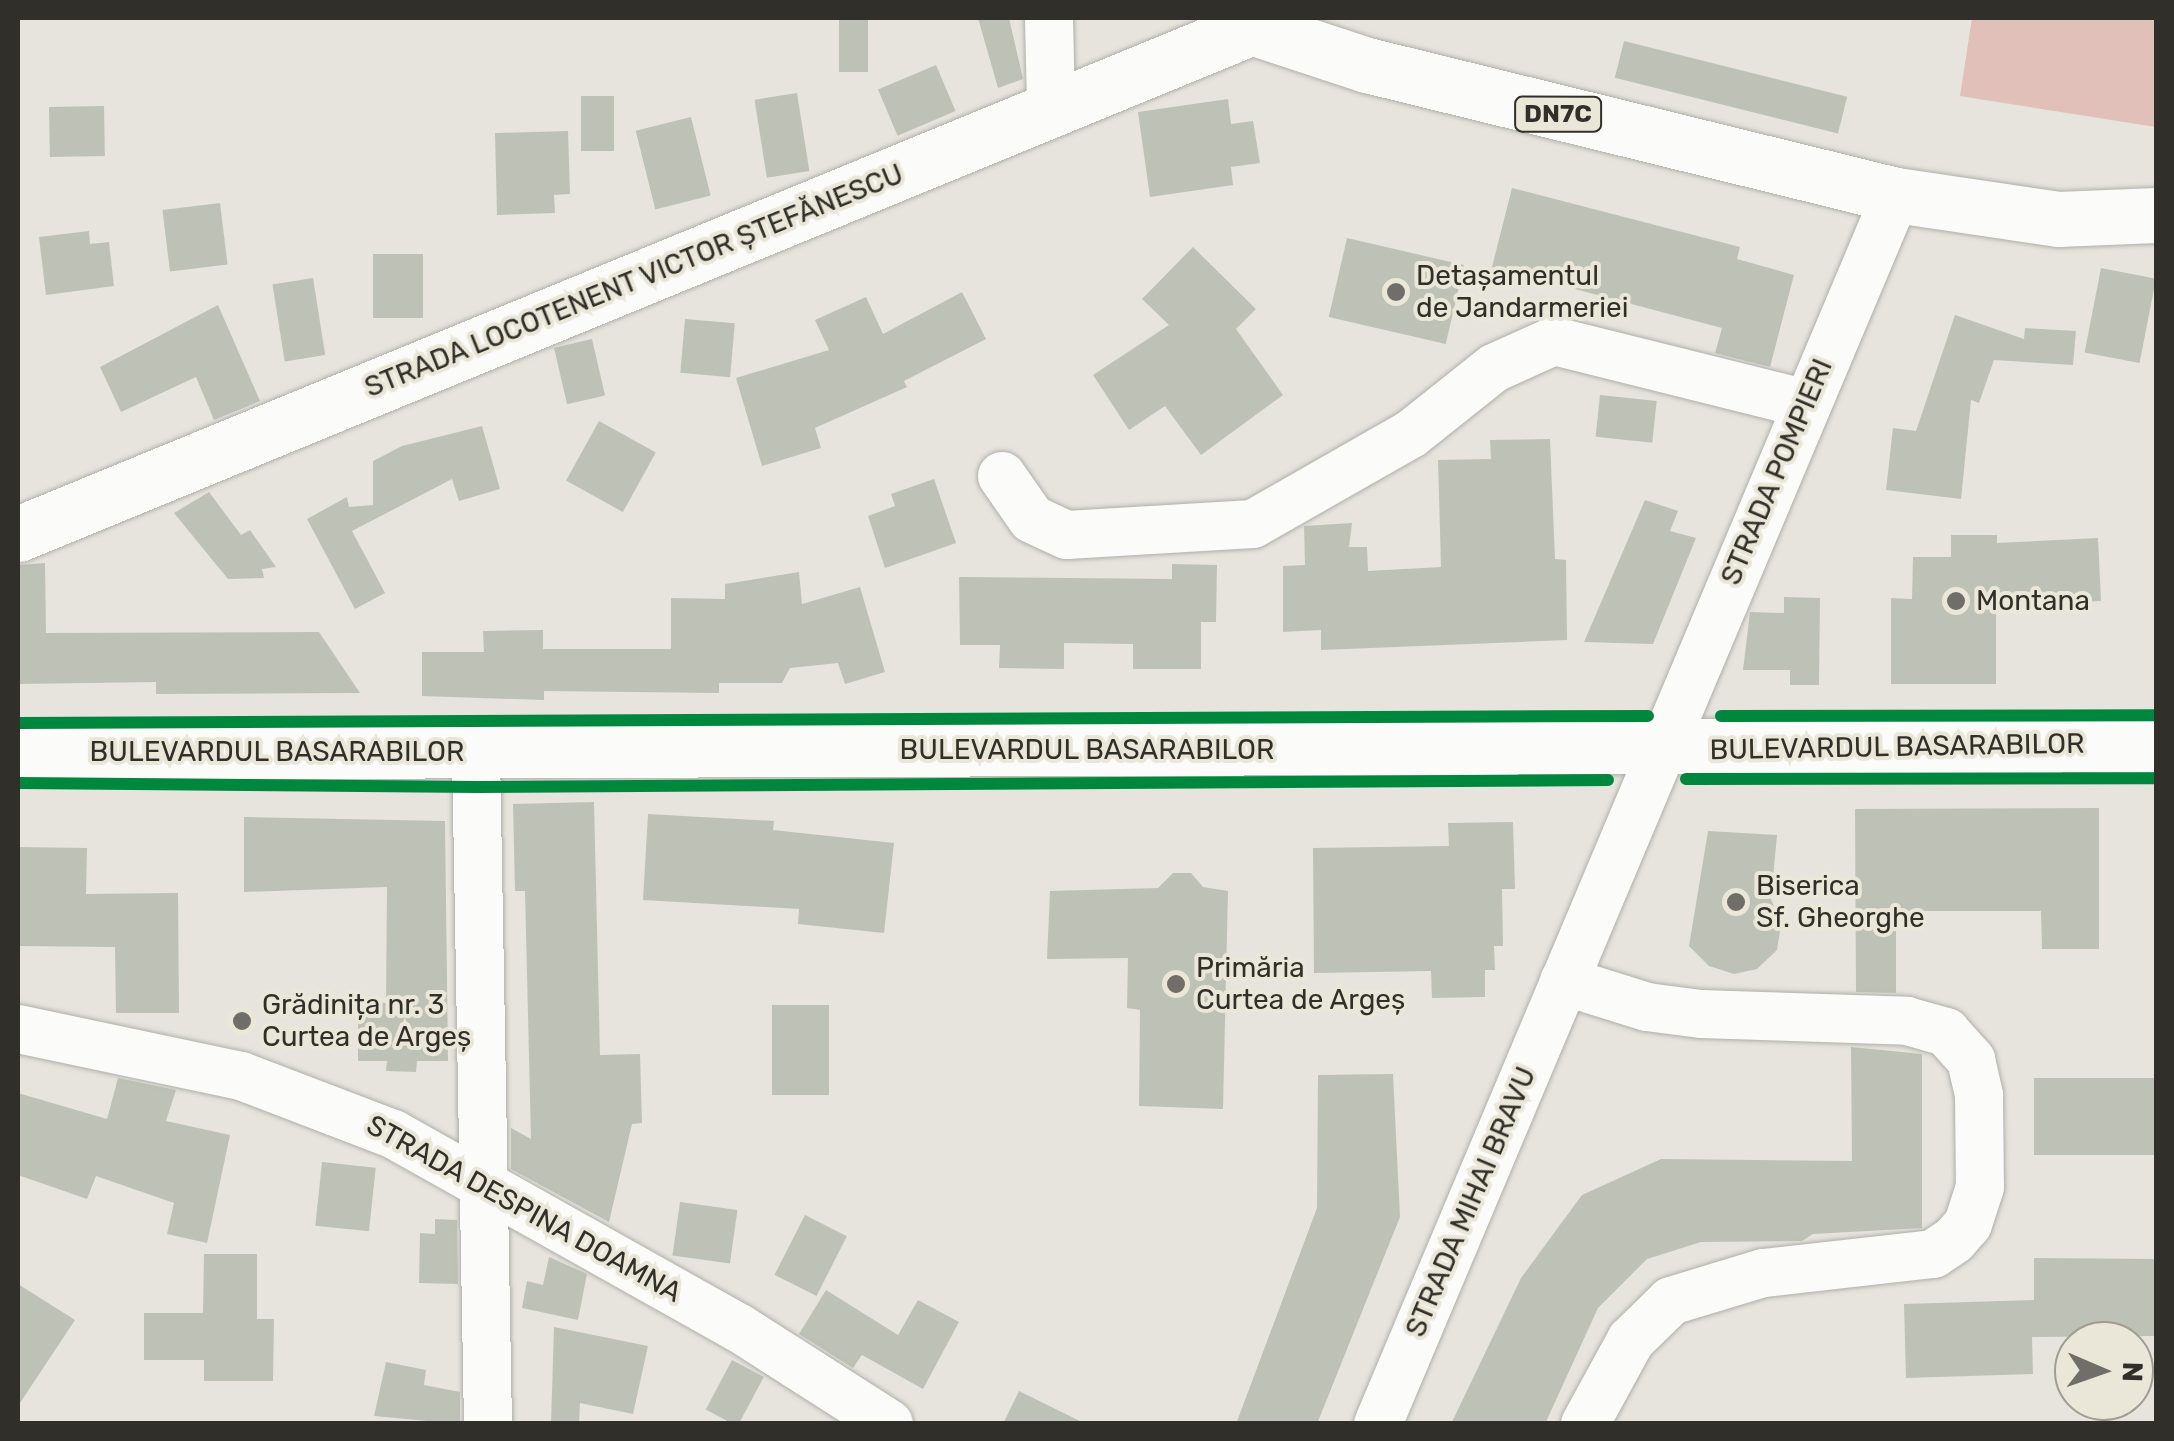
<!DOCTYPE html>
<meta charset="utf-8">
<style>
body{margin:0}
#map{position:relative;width:2174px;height:1441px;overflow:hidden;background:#e6e4dd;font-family:Rubik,sans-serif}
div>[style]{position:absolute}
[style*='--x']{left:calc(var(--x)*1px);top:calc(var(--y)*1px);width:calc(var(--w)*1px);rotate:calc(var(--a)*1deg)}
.green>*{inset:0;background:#e1c0b9}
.building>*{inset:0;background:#bec2b6;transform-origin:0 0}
.roads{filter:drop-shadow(0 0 2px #b0afa9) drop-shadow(0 0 2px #b0afa9)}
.minor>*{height:48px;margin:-24px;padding:0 24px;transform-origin:24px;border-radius:24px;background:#fbfbfa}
.major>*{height:55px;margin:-27.5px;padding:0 27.5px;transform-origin:27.5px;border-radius:27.5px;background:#fbfbfa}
.cycleway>*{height:12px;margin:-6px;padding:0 6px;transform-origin:6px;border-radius:6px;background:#00873e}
.dots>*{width:28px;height:28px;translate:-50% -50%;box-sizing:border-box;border:5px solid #eae7d9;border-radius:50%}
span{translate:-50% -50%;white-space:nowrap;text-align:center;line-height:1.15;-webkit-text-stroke:8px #eae7d9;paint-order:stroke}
.shield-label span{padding:2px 8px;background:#eae7d9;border:2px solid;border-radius:8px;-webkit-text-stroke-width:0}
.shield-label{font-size:25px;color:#302f29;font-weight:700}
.poi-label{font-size:28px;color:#302f29}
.left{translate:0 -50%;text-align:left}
.street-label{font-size:28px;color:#302f29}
.frame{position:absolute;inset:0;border:20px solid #302f29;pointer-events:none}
.north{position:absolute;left:2054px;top:1321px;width:100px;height:100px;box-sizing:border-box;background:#eae7d9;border:2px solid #a09d93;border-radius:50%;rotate:92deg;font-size:28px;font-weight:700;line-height:40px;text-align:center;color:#302f29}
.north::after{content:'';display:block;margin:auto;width:35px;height:45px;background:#706e68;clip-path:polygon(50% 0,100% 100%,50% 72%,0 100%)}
</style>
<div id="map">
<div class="green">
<i style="clip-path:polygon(1972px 18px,2156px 18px,2156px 127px,1960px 96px)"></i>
</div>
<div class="building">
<i style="left:839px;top:18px;width:29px;height:54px"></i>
<i style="clip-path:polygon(978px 18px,1009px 18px,1023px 79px,998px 88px)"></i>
<i style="left:1624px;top:41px;width:230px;height:38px;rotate:14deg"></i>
<i style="left:936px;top:65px;width:50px;height:63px;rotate:67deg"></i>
<i style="left:797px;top:93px;width:79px;height:43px;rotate:81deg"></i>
<i style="left:581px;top:96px;width:33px;height:55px"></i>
<i style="clip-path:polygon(1228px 99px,1231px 124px,1253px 121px,1260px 163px,1231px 167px,1233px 185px,1150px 197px,1138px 112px)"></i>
<i style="left:104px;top:106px;width:50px;height:55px;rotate:89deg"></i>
<i style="left:691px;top:117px;width:81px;height:57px;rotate:76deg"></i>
<i style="clip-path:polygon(568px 131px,570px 194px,554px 195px,555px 213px,497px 215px,495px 133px)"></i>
<i style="clip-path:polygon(1512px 188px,1740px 247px,1737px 259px,1794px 275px,1770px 367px,1715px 353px,1722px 328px,1492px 267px)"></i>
<i style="left:220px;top:203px;width:62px;height:58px;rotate:83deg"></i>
<i style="clip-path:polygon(89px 231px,90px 244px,109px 242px,114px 286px,46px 295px,39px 237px)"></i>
<i style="left:1347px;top:238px;width:120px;height:81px;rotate:13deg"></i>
<i style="clip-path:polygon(1193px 247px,1256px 309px,1236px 329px,1283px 395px,1201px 455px,1165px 406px,1129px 430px,1093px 375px,1169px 325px,1142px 299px)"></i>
<i style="left:423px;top:254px;width:64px;height:50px;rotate:90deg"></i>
<i style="left:2101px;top:268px;width:56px;height:86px;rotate:11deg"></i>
<i style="left:313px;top:278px;width:78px;height:41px;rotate:81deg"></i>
<i style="clip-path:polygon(962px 292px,986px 339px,904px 381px,907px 387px,815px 428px,821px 448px,762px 466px,736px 378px,829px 350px,815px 320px,866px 297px,883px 334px)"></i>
<i style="clip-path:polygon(218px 305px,260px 401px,214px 420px,196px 377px,121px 412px,100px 367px)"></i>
<i style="clip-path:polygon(1955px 315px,2024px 339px,2025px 328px,2076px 331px,2073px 365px,1994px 360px,1979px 403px,1971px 400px,1961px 499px,1886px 490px,1893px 428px,1916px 431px)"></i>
<i style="left:685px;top:319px;width:50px;height:54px;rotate:5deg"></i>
<i style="left:592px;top:339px;width:58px;height:39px;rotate:77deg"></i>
<i style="left:1600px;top:395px;width:57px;height:42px;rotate:6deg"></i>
<i style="left:599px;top:421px;width:65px;height:68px;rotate:29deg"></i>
<i style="clip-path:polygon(482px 426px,500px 489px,459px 501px,452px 479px,352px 531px,385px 593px,355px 609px,307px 519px,347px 497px,349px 507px,373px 505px,373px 461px,402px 446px)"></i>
<i style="clip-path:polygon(1550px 439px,1555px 559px,1566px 560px,1567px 640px,1321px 650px,1321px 630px,1283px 632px,1283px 566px,1305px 565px,1304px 526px,1352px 523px,1349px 547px,1367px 547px,1368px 571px,1441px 567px,1438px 460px,1491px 459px,1490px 440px)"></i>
<i style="clip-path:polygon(934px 479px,956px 543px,885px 568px,868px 516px,895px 506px,891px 494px)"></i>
<i style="clip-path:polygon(209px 492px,241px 535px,250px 530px,276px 567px,262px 569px,264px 578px,228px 579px,174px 513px)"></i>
<i style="clip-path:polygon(1645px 500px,1678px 511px,1670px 531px,1696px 538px,1653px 644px,1584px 642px)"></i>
<i style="clip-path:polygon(1951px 535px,1997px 535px,1997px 543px,2098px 538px,2101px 601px,1996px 606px,1996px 684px,1891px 684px,1891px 598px,1912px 599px,1913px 557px,1951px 557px)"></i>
<i style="clip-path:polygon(45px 563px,46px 633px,319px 632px,360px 693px,156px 694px,156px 682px,18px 684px,18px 565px)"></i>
<i style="clip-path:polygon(1172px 564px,1217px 565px,1216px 622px,1201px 622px,1201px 669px,1133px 669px,1133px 644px,1064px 643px,1064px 669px,999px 668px,1000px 645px,960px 645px,959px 577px,1172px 579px)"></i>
<i style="clip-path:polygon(799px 572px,802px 604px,860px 587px,885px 672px,845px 684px,838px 663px,790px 668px,782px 683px,719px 683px,719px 693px,544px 691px,544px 700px,422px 696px,422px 652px,484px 652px,483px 631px,543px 630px,543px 649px,671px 649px,671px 598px,725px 599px,725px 584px)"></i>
<i style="clip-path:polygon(1784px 597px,1820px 598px,1819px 685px,1790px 685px,1790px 670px,1743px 670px,1750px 612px,1784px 613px)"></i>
<i style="clip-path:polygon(594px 802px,600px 1055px,640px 1054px,642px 1123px,632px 1124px,609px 1222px,511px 1169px,511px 1128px,531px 1139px,525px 891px,515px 891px,513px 804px)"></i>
<i style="clip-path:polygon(2099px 808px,2099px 949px,2042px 949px,2041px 911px,1896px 911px,1896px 993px,1856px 992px,1855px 809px)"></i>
<i style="clip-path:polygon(648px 814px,774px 821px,773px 830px,894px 843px,884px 933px,798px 924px,799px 909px,643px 900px)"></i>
<i style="clip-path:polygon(244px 817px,445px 821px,448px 1061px,417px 1061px,416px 1072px,386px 1071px,387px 1061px,358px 1061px,358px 1003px,386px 1003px,387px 887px,244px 892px)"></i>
<i style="clip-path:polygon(1513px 822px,1515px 889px,1502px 889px,1503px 946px,1494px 946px,1495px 970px,1485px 970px,1485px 997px,1432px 998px,1431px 971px,1314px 973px,1313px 848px,1449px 846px,1448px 823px)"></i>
<i style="clip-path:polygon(1708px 831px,1777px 835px,1771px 899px,1781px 925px,1777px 950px,1757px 969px,1734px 974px,1709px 966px,1689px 946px)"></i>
<i style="clip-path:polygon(18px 847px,87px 848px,86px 894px,178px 893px,179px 1013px,116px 1013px,115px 947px,18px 946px)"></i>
<i style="clip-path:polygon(1173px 873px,1191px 873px,1203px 887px,1228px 891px,1223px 1109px,1139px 1106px,1140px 1010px,1127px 1008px,1128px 958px,1047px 959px,1050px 891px,1158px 888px)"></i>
<i style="left:772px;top:1005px;width:57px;height:90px"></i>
<i style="clip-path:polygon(1851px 1047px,1922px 1054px,1922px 1228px,1813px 1234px,1802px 1241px,1701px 1242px,1647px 1259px,1598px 1308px,1545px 1424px,1451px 1424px,1521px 1278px,1582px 1195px,1661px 1159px,1852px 1161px)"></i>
<i style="clip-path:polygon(1393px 1074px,1400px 1217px,1317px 1424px,1236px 1424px,1317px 1208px,1318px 1075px)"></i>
<i style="clip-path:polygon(118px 1078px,176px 1090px,166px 1121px,230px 1135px,207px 1243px,167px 1234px,174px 1203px,96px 1176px,87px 1199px,18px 1175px,18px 1093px,107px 1119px)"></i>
<i style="left:2034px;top:1078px;width:122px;height:77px"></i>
<i style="left:322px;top:1162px;width:54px;height:64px;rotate:6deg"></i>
<i style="left:680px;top:1202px;width:58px;height:54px;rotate:8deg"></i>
<i style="left:805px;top:1215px;width:47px;height:67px;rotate:27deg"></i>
<i style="clip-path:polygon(435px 1219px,457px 1220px,458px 1284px,419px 1283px,420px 1233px,435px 1234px)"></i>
<i style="clip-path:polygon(204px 1254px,257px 1254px,257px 1319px,274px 1319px,273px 1381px,204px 1381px,204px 1360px,144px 1360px,144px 1313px,203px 1313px)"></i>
<i style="clip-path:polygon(549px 1257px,587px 1274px,578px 1320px,522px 1308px,527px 1281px,543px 1285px)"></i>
<i style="clip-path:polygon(2034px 1258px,2156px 1259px,2156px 1336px,2032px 1337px,2033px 1374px,1906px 1378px,1904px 1304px,2034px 1300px)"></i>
<i style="clip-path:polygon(18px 1284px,75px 1320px,18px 1406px)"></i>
<i style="clip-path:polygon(826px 1290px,898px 1335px,918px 1300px,959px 1322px,923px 1389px,862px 1355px,853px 1368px,799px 1334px)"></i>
<i style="clip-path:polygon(554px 1327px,648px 1346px,633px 1414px,580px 1403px,579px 1424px,551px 1424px)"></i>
<i style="left:732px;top:1360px;width:36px;height:56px;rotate:28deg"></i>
<i style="clip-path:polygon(386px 1362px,426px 1370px,424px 1385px,460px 1392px,460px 1424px,374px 1416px)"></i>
<i style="clip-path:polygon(1019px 1391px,1086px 1424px,1003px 1424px)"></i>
</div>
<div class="roads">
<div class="minor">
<i style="--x:1049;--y:18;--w:91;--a:88.7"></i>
<i style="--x:1002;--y:476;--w:52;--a:55.1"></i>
<i style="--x:1032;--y:519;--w:38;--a:25"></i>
<i style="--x:1067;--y:535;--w:186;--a:-3.4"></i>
<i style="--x:1253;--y:524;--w:182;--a:-29.7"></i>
<i style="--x:1411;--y:434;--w:106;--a:-38.5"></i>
<i style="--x:1494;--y:368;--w:66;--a:-24.2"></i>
<i style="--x:1554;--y:341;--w:260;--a:14"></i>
<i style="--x:476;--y:752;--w:672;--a:88.98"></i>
<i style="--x:1564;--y:981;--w:87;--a:17.4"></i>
<i style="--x:1647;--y:1007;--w:54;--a:7.4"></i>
<i style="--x:1701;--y:1014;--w:206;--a:1.9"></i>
<i style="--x:1907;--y:1021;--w:41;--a:15.8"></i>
<i style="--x:1946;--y:1032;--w:38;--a:48"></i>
<i style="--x:1971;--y:1060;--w:37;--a:77"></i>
<i style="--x:1979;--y:1096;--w:91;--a:89.4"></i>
<i style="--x:1980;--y:1187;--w:39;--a:108"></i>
<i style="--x:1968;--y:1224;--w:21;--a:131"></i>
<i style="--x:1954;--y:1240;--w:25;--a:146"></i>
<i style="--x:1933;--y:1254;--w:171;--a:173.6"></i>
<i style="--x:1763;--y:1273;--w:96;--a:163.1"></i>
<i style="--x:1671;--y:1301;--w:56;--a:135.7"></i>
<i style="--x:1631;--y:1340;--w:96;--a:118.7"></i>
<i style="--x:18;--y:1029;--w:228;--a:11.9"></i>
<i style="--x:241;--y:1076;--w:163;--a:20.9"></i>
<i style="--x:393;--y:1134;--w:397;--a:29.3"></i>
<i style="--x:739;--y:1328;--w:178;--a:32.6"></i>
<i style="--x:1378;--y:1424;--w:1334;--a:-67.15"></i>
</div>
<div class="major">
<i style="--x:1224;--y:18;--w:151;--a:18.2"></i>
<i style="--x:1367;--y:65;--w:545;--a:13.81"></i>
<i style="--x:1896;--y:195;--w:164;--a:8.4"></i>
<i style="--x:2058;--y:219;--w:98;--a:-2.3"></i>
<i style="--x:18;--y:534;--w:1332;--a:-22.33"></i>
<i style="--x:18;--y:752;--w:2138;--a:-0.21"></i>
</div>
</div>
<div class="cycleway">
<i style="--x:1721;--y:716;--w:435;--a:-0.1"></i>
<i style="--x:18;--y:723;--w:1630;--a:-0.25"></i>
<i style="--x:1686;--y:779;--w:470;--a:-0.1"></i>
<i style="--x:18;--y:783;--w:459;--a:0.5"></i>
<i style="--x:477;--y:787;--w:1131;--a:-0.35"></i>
</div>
<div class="dots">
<i style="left:1396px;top:292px;background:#706e68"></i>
<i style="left:1956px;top:601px;background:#706e68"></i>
<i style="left:1736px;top:902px;background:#706e68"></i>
<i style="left:1176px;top:984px;background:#706e68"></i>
<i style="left:242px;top:1021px;background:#706e68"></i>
</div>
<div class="shield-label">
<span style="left:1558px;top:114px">DN7C</span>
</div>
<div class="poi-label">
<span class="left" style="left:1416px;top:292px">Detașamentul<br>de Jandarmeriei</span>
<span class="left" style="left:1976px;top:601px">Montana</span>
<span class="left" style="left:1756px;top:902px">Biserica<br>Sf. Gheorghe</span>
<span class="left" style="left:1196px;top:984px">Primăria<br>Curtea de Argeș</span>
<span class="left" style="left:262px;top:1021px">Grădinița nr. 3<br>Curtea de Argeș</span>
</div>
<div class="street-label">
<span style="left:634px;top:281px;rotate:-22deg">STRADA LOCOTENENT VICTOR ȘTEFĂNESCU</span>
<span style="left:1777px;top:472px;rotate:-67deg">STRADA POMPIERI</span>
<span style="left:1897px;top:747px;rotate:-1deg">BULEVARDUL BASARABILOR</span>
<span style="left:1087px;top:750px">BULEVARDUL BASARABILOR</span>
<span style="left:277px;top:752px">BULEVARDUL BASARABILOR</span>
<span style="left:1471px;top:1202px;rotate:-67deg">STRADA MIHAI BRAVU</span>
<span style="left:524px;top:1209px;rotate:29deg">STRADA DESPINA DOAMNA</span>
</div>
<div class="frame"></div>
<div class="north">N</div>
</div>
